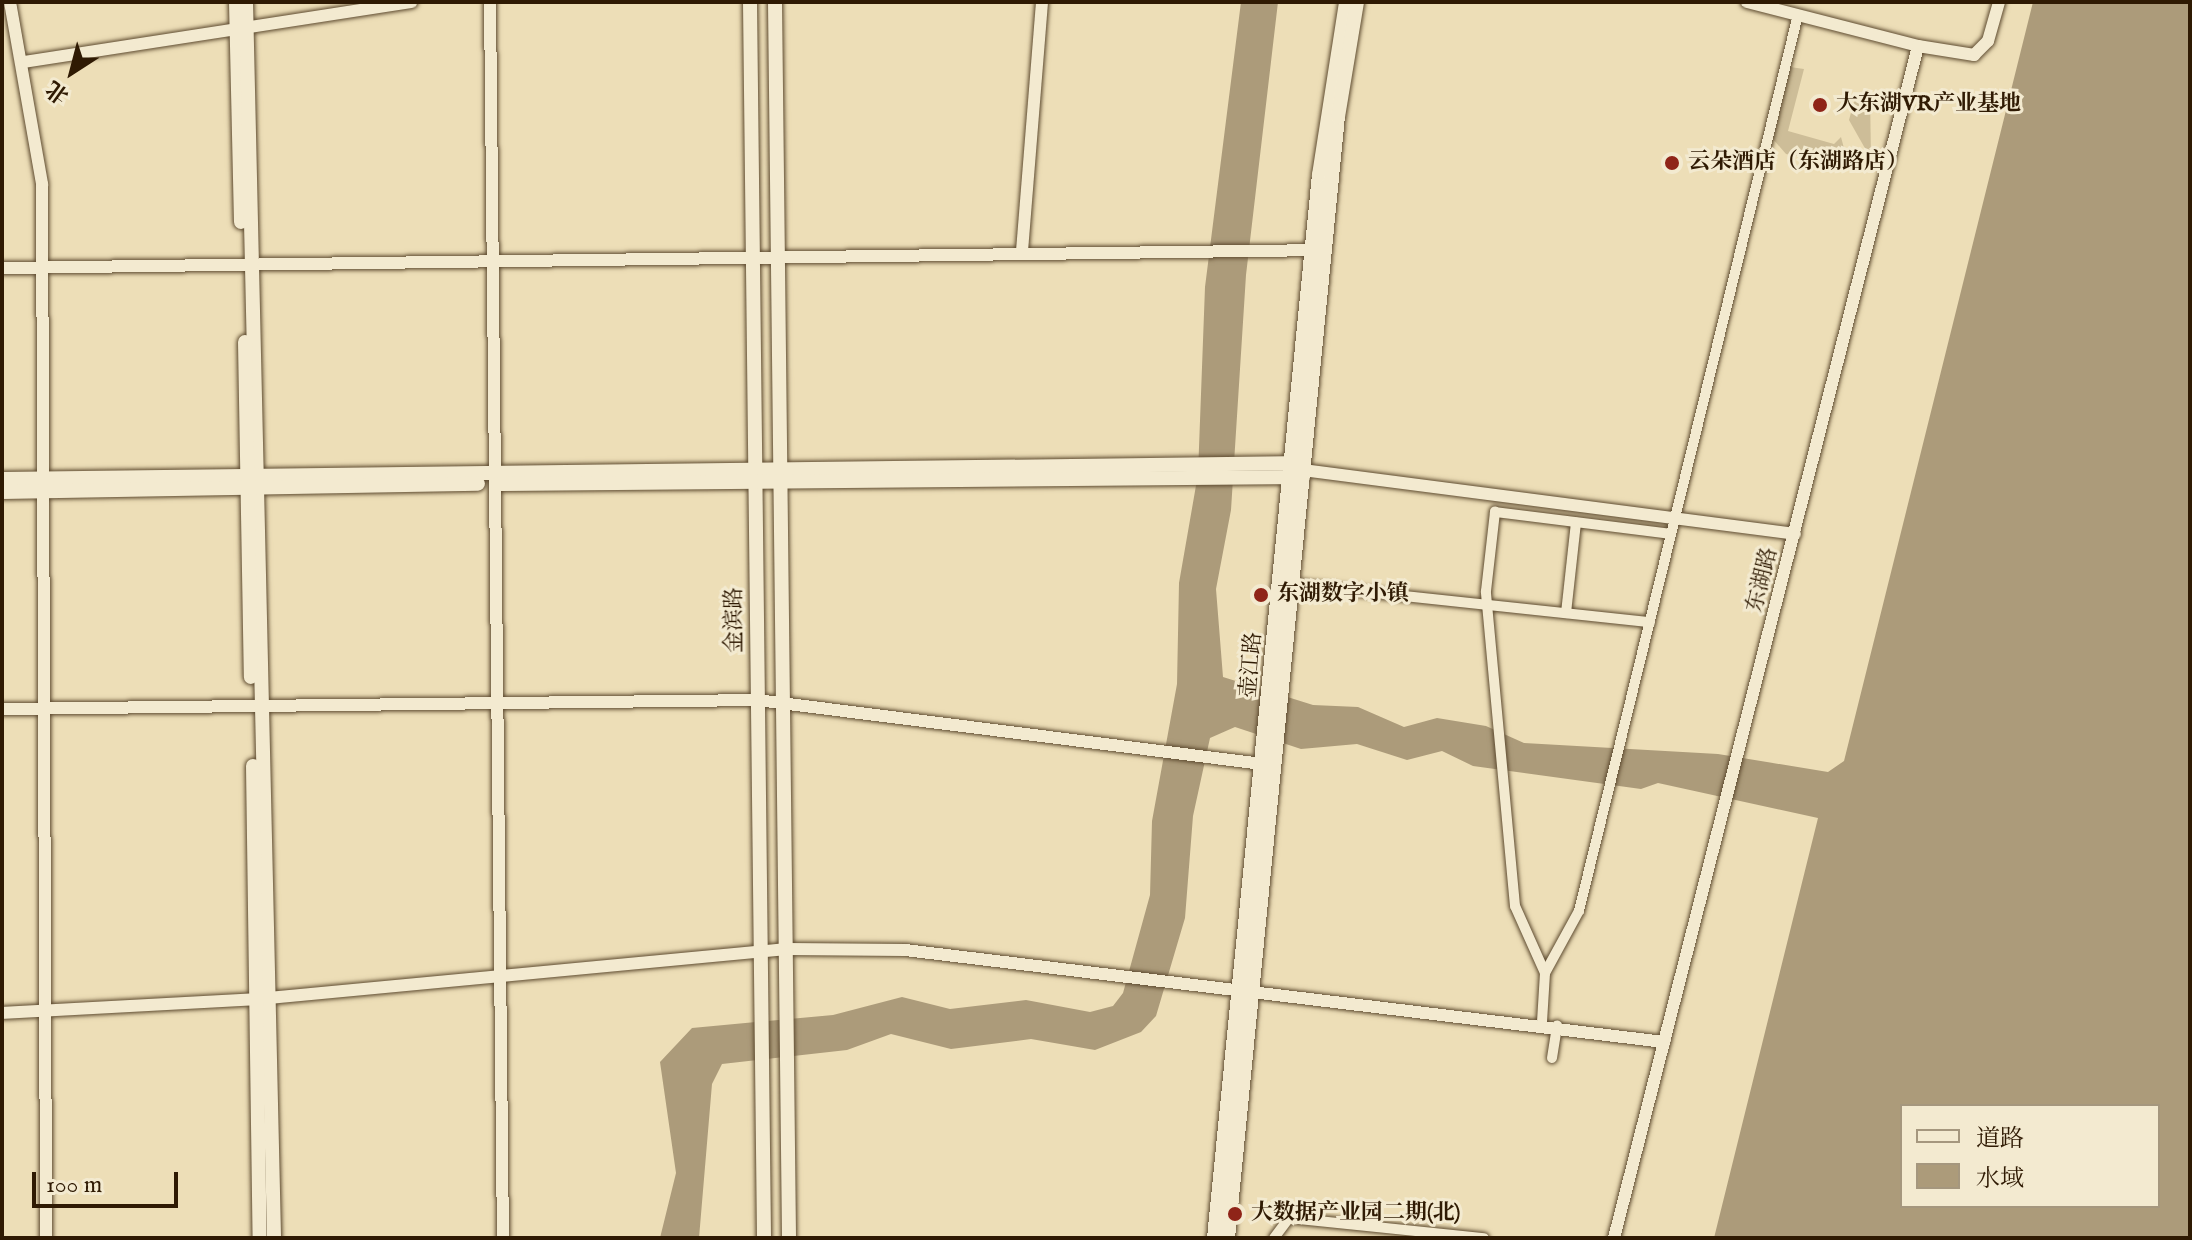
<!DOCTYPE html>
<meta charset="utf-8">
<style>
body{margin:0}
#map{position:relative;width:2192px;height:1240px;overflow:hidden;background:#eddeb7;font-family:"IM FELL English","Noto Serif SC",serif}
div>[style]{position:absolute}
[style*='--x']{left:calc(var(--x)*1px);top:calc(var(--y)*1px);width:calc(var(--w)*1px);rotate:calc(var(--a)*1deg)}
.green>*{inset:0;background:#cdbd98}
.water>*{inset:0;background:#ac9b7a}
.roads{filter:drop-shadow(0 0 2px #5e4b30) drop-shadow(0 0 2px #5e4b30)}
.minor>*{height:10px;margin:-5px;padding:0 5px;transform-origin:5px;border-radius:5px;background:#f3ead0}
.tertiary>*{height:12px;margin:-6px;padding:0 6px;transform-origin:6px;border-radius:6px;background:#f3ead0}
.secondary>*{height:14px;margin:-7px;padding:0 7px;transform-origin:7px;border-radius:7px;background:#f3ead0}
.dots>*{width:22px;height:22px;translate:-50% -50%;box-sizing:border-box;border:4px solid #f3ead0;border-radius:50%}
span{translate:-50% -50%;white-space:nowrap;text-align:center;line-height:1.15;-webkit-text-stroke:6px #f3ead0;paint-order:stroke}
.poi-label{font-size:22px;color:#2f1a03;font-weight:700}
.left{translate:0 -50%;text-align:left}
.street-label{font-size:22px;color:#2f1a03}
.frame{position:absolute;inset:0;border:4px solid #2f1a03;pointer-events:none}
.legend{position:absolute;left:1900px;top:1104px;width:260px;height:104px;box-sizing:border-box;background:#f3ead0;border:2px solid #a5977e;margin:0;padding:10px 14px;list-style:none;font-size:24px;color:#2f1a03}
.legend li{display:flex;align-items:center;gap:16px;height:40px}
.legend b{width:40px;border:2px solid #a5977e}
.north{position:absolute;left:32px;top:32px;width:80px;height:80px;-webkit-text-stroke:6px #f3ead0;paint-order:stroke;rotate:216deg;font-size:22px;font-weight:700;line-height:32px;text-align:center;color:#2f1a03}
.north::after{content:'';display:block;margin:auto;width:28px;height:36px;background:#2f1a03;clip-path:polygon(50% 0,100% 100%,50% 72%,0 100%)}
.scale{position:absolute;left:32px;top:1172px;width:146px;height:36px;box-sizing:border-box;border:4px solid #2f1a03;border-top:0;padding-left:10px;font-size:24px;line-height:28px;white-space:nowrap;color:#2f1a03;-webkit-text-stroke:6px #f3ead0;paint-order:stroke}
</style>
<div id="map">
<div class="green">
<i style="clip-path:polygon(1790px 67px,1804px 69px,1788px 131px,1834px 144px,1841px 137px,1845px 152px,1867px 161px,1868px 170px,1786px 154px,1772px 138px)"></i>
<i style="clip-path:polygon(1870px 95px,1871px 159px,1849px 120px,1855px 98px)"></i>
</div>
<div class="water">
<i style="clip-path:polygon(evenodd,1241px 2px,1278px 2px,1246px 275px,1231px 510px,1216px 589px,1223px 677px,1313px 705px,1358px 707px,1404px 727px,1437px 718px,1486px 726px,1524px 743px,1718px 754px,1828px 772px,1844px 761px,2033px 2px,2190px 2px,2190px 1238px,1714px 1238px,1818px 818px,1658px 783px,1641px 789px,1473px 766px,1442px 751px,1407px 760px,1357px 744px,1301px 749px,1235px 727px,1210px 738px,1193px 816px,1185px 918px,1156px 1016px,1141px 1032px,1095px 1050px,1031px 1039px,951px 1049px,891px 1034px,847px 1050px,722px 1064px,712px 1084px,699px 1238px,660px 1238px,676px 1173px,660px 1062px,692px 1028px,833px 1015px,902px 997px,950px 1009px,1026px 1000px,1090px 1012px,1113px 1006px,1123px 993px,1150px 895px,1152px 821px,1177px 684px,1179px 583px,1198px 474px,1205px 287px,1241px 2px,1902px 1106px,2158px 1106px,2158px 1206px,1902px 1206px,1902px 1106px)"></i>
</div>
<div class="roads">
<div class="minor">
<i style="--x:1292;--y:584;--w:360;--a:6.1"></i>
<i style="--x:1566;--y:613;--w:91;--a:-83.7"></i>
<i style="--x:1545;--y:973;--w:73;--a:-114.1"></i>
<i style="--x:1515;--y:906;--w:316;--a:-95.3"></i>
<i style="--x:1486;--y:591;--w:80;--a:-83.5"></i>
<i style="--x:1495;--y:512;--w:177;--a:7.1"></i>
<i style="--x:1542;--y:1022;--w:49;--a:-86.5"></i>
<i style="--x:1545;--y:973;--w:71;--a:-61.3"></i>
<i style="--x:1579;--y:911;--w:922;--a:-76.27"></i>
<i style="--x:1552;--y:1058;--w:33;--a:-81"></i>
<i style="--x:1274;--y:1238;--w:25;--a:-53"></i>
<i style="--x:1289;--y:1218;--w:196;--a:5.9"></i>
</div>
<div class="tertiary">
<i style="--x:10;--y:2;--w:185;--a:80"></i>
<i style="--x:42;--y:184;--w:1054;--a:89.78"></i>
<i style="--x:490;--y:2;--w:1236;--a:89.4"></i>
<i style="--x:1747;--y:2;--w:177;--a:14.4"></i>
<i style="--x:24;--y:62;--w:392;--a:-8.8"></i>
<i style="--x:1022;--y:251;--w:250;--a:-85.4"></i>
<i style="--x:2;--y:268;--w:1317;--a:-0.78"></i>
<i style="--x:1303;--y:470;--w:496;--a:7.4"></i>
<i style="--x:2;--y:709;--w:755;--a:-0.68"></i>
<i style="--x:757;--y:700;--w:517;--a:7.22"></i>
<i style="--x:2;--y:1013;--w:256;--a:-3.1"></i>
<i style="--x:258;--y:999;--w:531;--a:-5.4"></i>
<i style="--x:787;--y:949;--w:118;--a:0.5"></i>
<i style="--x:905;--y:950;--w:765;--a:6.91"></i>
<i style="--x:1614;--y:1238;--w:1230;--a:-75.69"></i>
<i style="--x:1918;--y:46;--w:57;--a:9.1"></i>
<i style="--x:1974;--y:55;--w:20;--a:-45"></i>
<i style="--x:1988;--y:41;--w:41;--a:-74.2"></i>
</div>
<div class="secondary">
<i style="--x:236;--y:2;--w:220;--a:88.7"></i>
<i style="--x:246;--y:2;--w:1236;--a:88.7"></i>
<i style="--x:750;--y:2;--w:1236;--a:89.35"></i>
<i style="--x:775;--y:2;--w:1236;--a:89.35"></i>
<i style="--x:245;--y:342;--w:335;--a:89"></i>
<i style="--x:2;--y:479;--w:1302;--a:-0.7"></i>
<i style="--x:498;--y:484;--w:805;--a:-0.5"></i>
<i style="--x:2;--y:492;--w:476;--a:-1"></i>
<i style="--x:253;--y:766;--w:472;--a:89.2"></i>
<i style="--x:1214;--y:1238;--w:1068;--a:-84.36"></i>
<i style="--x:1319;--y:175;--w:175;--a:-81.1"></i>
<i style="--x:1228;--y:1238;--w:1126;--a:-84.4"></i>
<i style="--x:1338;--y:117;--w:117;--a:-80.6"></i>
</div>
</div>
<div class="dots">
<i style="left:1820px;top:105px;background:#8f2418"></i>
<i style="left:1672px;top:163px;background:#8f2418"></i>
<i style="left:1261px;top:595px;background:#8f2418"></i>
<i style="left:1235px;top:1214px;background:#8f2418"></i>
</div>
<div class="poi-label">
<span class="left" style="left:1836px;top:105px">大东湖VR产业基地</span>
<span class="left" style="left:1688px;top:163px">云朵酒店（东湖路店）</span>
<span class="left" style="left:1277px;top:595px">东湖数字小镇</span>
<span class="left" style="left:1251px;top:1214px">大数据产业园二期(北)</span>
</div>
<div class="street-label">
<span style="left:1763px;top:580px;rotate:-76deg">东湖路</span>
<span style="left:735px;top:620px;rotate:-90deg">金滨路</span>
<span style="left:1252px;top:665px;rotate:-85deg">壶江路</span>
</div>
<div class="frame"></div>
<ul class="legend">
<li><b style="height:10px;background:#f3ead0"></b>道路</li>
<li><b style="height:22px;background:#ac9b7a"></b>水域</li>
</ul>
<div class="north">北</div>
<div class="scale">100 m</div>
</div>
